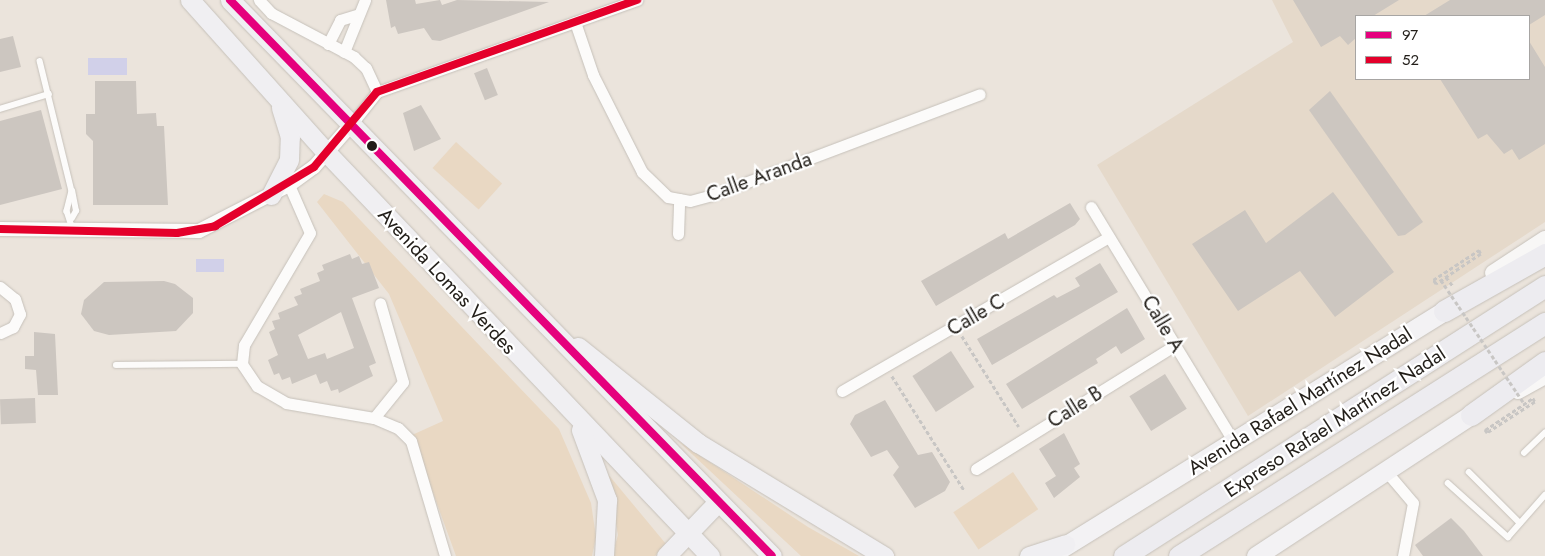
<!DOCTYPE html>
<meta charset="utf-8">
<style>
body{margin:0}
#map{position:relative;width:1545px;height:556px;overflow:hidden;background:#ebe4dc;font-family:Jost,sans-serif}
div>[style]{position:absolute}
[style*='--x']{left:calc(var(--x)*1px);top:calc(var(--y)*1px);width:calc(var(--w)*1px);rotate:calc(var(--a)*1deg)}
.built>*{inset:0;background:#e5d9ca}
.green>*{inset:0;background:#e9d8c3;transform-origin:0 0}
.water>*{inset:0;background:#d1d0e9;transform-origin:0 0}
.building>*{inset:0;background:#ccc6c0;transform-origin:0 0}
.path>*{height:2.5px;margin-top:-1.25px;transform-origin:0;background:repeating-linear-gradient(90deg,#c8c6c4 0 4px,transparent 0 6.5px)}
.roads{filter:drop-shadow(0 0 1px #c6c1ba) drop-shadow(0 0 1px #c6c1ba)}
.service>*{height:5.5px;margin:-2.75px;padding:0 2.75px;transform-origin:2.75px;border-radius:2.75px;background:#fcfbfa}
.minor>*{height:11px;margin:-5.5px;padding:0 5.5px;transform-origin:5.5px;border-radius:5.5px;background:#fcfbfa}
.tertiary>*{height:14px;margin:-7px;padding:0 7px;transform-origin:7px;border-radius:7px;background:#fcfbfa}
.secondary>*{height:16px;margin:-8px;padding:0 8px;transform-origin:8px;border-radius:8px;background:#f8f7f6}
.primary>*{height:19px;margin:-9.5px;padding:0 9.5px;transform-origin:9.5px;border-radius:9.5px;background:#f3f2f4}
.trunk>*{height:19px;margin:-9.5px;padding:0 9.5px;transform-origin:9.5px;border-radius:9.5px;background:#f0eff2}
.motorway>*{height:21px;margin:-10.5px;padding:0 10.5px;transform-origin:10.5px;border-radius:10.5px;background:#edecf0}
.path-bridge>*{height:2.5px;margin-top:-1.25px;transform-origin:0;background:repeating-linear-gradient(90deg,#c8c6c4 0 4px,transparent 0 6.5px)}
.bus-1>*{height:8px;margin:-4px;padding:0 4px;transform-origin:4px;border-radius:4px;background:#e5007d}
.bus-2>*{height:8px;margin:-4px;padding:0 4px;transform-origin:4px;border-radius:4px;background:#e4002b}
.dots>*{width:14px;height:14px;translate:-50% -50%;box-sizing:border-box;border:2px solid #fff;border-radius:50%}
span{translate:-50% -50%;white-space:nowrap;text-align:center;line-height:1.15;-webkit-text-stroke:4.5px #fff;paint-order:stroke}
.street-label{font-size:20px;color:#221e19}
.legend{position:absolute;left:1355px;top:15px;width:175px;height:65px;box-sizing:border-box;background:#fff;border:1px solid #a7a5a3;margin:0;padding:6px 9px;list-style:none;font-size:15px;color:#221e19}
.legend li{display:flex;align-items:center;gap:10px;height:25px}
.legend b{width:25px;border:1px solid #a7a5a3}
</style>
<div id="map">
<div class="built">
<i style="clip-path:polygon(evenodd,1272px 0,1545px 0,1545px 222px,1248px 416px,1097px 165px,1293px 42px,1272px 0,1356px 16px,1529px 16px,1529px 79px,1356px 79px,1356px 16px)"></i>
</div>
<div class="green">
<i style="left:456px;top:142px;width:62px;height:35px;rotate:42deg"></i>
<i style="clip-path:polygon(324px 194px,343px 202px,559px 429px,591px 503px,596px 537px,592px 556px,456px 556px,412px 435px,443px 421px,389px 294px,317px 202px)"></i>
<i style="clip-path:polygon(678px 441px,808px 527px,859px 556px,801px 556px)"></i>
<i style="left:1013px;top:472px;width:45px;height:72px;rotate:56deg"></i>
<i style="clip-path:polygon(607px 473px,666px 544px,655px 556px,612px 556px,618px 535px)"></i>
</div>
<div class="water">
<i style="left:88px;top:58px;width:39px;height:17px"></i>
<i style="left:224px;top:259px;width:13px;height:28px;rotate:90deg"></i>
</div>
<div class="building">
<i style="clip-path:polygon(386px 0,415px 0,416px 4px,440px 0,442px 5px,457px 0,549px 2px,440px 41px,432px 40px,424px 28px,398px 34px,395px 26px,391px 28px)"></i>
<i style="clip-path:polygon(1293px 0,1399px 0,1373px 16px,1356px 16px,1356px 38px,1348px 45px,1340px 36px,1321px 47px)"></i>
<i style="clip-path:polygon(1450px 0,1545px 0,1545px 15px,1529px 25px,1529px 16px,1424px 16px)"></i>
<i style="clip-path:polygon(13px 36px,21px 67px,0 72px,0 39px)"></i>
<i style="clip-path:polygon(1529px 41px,1545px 67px,1545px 144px,1519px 160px,1512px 149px,1504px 154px,1487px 134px,1478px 139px,1440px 79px,1529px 79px)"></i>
<i style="left:487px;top:68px;width:29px;height:14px;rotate:68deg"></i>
<i style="clip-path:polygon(95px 81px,136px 81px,137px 114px,156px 113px,157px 126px,164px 126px,168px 205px,93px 205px,93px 141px,86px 134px,86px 114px,95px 114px)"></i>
<i style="clip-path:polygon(1330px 91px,1423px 222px,1405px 235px,1398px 236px,1309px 110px)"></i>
<i style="clip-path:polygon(421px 105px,441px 139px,414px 151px,403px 113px)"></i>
<i style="clip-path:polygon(41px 110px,62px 189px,0 205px,0 121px)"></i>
<i style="clip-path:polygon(1333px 192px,1394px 272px,1335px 317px,1300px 271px,1238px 311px,1192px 244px,1245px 210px,1266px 243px)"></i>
<i style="clip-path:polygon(1070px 203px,1080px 219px,1075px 225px,936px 306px,921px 281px,1005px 233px,1008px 239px)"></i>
<i style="clip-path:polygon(evenodd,350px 254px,352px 259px,359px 256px,362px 264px,369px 262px,379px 288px,352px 298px,376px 363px,369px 366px,373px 376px,339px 393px,338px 389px,331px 391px,327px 381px,320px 384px,316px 374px,292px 384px,290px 377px,282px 380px,279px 373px,274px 375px,268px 360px,278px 355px,269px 332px,275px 329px,272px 321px,280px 319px,278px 313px,298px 305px,294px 297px,302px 294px,300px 289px,320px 281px,317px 273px,324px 270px,322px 265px,350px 254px,341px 312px,354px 348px,327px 359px,325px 353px,308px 359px,298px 335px,341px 312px)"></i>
<i style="clip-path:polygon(1100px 263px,1118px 292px,992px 365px,977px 339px,1054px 295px,1057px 298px,1080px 286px,1075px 278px)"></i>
<i style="clip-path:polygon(164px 281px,175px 284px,193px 298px,193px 313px,176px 331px,109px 335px,94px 331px,81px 314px,84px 300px,104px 282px)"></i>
<i style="clip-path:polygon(1127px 308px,1145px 339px,1121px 354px,1116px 346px,1096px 359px,1098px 363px,1022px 409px,1006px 384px)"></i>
<i style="clip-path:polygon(34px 332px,55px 334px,58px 395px,38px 395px,36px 370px,25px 369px,25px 356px,34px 356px)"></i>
<i style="left:951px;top:351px;width:43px;height:46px;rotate:57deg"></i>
<i style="left:1165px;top:374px;width:41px;height:42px;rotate:58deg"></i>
<i style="left:35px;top:398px;width:25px;height:35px;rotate:88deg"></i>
<i style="clip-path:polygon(885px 400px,918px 455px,932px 452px,950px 482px,945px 491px,915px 508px,893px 475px,899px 467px,887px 450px,871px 457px,850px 424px,855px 415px)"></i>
<i style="clip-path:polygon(1064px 433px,1080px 464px,1074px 468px,1080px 477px,1054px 498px,1045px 483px,1056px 476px,1039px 449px)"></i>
<i style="clip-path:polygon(1451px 518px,1464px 531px,1483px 556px,1423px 556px,1415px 545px)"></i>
</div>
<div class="path">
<i style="--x:1479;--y:250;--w:4;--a:63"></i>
<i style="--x:1481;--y:254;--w:54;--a:146.3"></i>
<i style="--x:1436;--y:284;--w:5;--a:-127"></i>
<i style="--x:1433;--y:280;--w:55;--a:-33.1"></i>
<i style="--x:1446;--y:277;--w:11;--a:52"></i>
<i style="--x:962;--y:336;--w:107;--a:57.9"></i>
<i style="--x:892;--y:376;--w:135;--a:57.7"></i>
<i style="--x:1533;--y:398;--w:4;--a:63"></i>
<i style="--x:1535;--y:402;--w:57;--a:147.1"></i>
<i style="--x:1487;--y:433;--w:4;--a:-124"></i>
<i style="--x:1485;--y:430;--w:58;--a:-33.7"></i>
</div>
<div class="roads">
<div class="service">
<i style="--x:40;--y:61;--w:134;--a:76.2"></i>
<i style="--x:0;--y:109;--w:51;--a:-17"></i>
<i style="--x:72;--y:218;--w:8;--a:-60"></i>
<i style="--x:76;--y:211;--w:20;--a:-101"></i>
<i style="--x:72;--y:191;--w:21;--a:104"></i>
<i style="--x:67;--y:211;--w:19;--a:72"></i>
<i style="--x:116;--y:365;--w:126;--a:-0.5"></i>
<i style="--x:1524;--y:453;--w:29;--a:-44"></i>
<i style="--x:1469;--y:472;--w:72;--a:45"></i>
<i style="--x:1448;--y:483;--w:81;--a:42"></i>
<i style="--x:1508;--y:537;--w:56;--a:-48.6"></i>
</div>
<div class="minor">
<i style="--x:259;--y:0;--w:18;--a:47"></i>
<i style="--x:271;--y:13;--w:94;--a:27.9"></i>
<i style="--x:354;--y:57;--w:16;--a:43"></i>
<i style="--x:366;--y:68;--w:26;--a:65"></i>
<i style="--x:575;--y:22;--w:56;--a:71.2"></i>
<i style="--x:593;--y:75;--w:109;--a:63.2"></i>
<i style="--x:642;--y:172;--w:36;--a:44"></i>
<i style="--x:668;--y:197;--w:22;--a:10"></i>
<i style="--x:690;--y:201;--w:24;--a:-15"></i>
<i style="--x:713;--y:195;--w:285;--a:-20.7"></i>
<i style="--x:328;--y:44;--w:27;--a:-63"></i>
<i style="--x:340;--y:20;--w:17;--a:-17"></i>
<i style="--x:344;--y:52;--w:56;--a:-68"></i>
<i style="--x:350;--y:126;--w:43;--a:-51.5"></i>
<i style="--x:377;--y:92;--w:276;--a:-19.5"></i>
<i style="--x:289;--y:185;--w:52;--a:66.4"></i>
<i style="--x:310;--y:233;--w:130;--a:120.5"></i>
<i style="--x:244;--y:345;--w:19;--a:96"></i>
<i style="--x:242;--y:364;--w:27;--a:56"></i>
<i style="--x:257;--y:386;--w:34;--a:30"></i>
<i style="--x:286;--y:403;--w:89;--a:9.7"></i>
<i style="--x:374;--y:418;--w:26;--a:23"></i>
<i style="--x:398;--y:428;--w:18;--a:45"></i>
<i style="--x:411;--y:441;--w:120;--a:73.5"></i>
<i style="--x:1091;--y:207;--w:275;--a:58.7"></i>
<i style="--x:678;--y:234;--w:35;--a:-88"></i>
<i style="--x:0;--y:287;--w:19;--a:39"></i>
<i style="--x:15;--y:299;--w:16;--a:72"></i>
<i style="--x:20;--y:314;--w:15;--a:118"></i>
<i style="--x:13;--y:327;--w:14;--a:155"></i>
<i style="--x:842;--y:391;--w:308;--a:-30"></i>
<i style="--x:374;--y:418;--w:46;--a:-51.1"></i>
<i style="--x:403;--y:382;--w:82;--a:-106.2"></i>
<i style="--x:976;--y:469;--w:234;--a:-31.9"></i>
<i style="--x:1385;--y:470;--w:43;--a:49.7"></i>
<i style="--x:1413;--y:503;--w:54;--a:100.7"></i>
</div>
<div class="tertiary">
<i style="--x:0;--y:229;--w:199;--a:0.6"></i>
<i style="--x:199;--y:231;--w:101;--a:-27.1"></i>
<i style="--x:289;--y:185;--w:31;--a:-36"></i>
<i style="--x:314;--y:167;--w:55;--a:-48.7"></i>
</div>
<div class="secondary">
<i style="--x:1493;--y:273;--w:62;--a:-33.2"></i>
<i style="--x:1518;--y:391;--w:31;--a:-29"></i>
</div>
<div class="primary">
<i style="--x:1052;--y:554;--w:461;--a:-31.8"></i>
<i style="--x:1256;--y:556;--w:257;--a:-33.3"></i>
</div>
<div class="trunk">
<i style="--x:190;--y:0;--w:205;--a:48.2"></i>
<i style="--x:327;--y:153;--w:556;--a:46.46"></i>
<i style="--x:230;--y:0;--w:776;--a:45.73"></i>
<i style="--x:271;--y:195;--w:39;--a:-63"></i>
<i style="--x:289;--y:160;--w:23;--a:-88"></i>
<i style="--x:290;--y:137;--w:31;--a:-107"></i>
<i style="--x:578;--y:347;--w:154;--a:38.7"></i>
<i style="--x:698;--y:443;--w:218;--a:31.3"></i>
<i style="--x:581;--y:430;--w:75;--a:69.6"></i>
<i style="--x:607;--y:500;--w:56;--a:93.1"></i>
<i style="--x:666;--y:556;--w:74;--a:-46.1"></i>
<i style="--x:1029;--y:556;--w:38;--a:-18"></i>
</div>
<div class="motorway">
<i style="--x:1444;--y:311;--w:116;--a:-29.4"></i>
<i style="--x:1471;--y:415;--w:91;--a:-35.6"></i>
<i style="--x:1124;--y:556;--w:500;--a:-32.67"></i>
<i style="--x:1179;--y:556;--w:434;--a:-32.5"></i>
</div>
</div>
<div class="path-bridge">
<i style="--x:1441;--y:280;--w:148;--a:56"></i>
</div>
<div class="bus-1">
<i style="--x:230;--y:0;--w:776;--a:45.73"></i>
</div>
<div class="bus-2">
<i style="--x:0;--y:229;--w:177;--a:1.3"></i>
<i style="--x:177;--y:233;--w:39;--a:-10"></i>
<i style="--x:215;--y:226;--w:115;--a:-30.8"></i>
<i style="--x:314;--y:167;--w:98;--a:-50"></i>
<i style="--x:377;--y:92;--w:276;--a:-19.5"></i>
</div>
<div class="dots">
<i style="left:372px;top:146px;background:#221e19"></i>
</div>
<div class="street-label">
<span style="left:759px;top:177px;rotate:-20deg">Calle Aranda</span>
<span style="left:447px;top:281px;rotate:47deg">Avenida Lomas Verdes</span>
<span style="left:976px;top:315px;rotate:-30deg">Calle C</span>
<span style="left:1163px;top:324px;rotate:59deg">Calle A</span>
<span style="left:1300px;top:401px;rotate:-32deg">Avenida Rafael Martínez Nadal</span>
<span style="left:1075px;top:407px;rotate:-32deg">Calle B</span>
<span style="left:1335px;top:422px;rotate:-33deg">Expreso Rafael Martínez Nadal</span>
</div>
<ul class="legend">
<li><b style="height:6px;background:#e5007d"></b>97</li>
<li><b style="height:6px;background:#e4002b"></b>52</li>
</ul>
</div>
